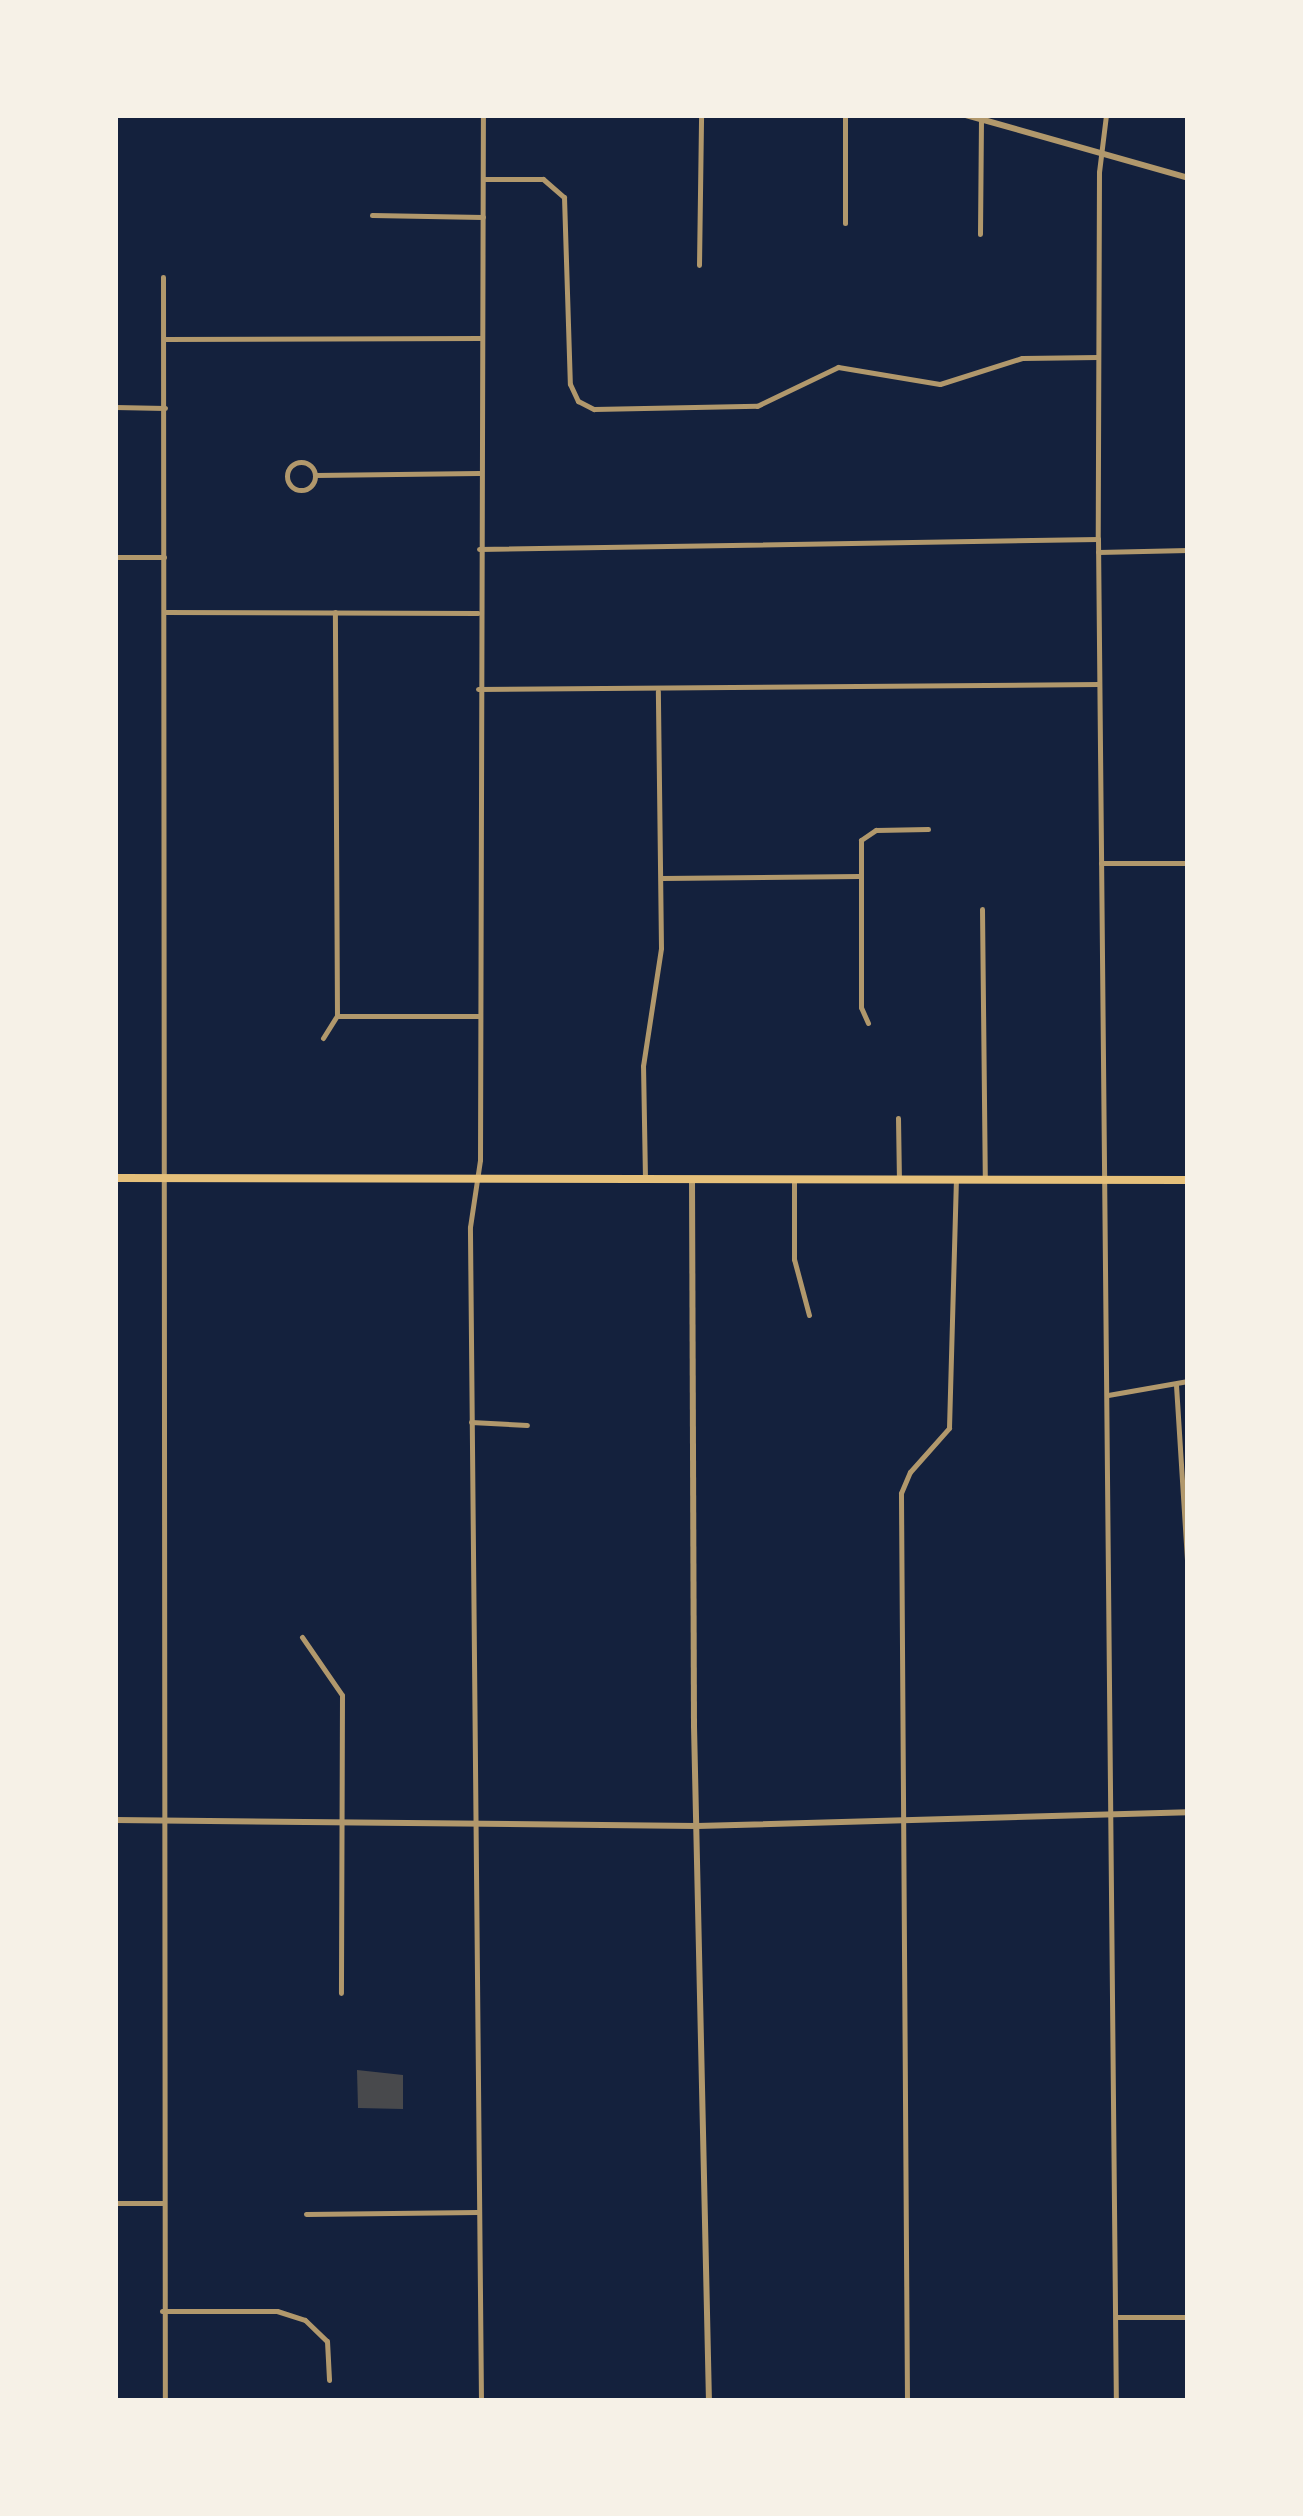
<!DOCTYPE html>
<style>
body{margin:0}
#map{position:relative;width:1303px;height:2516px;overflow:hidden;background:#14213d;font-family:Spectral,serif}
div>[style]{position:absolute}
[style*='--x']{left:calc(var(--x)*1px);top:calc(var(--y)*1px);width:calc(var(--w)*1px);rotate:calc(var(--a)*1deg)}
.building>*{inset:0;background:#48494c}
.minor>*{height:5px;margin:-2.5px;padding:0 2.5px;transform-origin:2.5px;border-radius:2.5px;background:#b1986c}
.minor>.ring{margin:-2.5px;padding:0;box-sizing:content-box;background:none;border:5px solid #b1986c;border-radius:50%}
.tertiary>*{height:6px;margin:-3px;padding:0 3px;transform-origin:3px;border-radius:3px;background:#b1986c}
.secondary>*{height:8px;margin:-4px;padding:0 4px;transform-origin:4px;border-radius:4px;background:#e5c07b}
span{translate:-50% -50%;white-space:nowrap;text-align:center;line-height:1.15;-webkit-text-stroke:10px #f6f1e7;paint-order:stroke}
.frame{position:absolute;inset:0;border:118px solid #f6f1e7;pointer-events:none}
</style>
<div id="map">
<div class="building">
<i style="clip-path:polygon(357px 2070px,403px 2075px,403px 2109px,358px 2108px)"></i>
</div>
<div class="minor">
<i style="--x:845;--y:115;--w:108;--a:90"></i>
<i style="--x:1106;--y:115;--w:57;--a:97"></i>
<i style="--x:1099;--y:172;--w:367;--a:90.2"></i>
<i style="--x:1098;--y:539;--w:1862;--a:89.45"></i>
<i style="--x:484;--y:179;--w:59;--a:0"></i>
<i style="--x:543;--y:179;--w:28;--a:41"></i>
<i style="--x:564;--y:197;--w:187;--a:88.2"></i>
<i style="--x:570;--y:384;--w:19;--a:65"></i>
<i style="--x:578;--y:401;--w:18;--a:27"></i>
<i style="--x:594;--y:409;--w:163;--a:-1.1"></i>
<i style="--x:757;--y:406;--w:90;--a:-25.7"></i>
<i style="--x:838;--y:367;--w:103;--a:9.5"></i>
<i style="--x:940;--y:384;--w:86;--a:-17.6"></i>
<i style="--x:1022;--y:358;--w:76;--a:-0.8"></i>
<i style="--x:372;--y:215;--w:111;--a:1"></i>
<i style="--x:980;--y:234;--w:119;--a:-89.5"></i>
<i style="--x:699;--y:265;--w:150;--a:-89.2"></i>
<i style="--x:163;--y:277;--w:2124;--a:89.95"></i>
<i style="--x:165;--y:339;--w:316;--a:-0.2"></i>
<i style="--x:115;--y:407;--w:50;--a:1.1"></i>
<i class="ring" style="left:287px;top:462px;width:23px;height:23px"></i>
<i style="--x:315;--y:475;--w:164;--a:-0.7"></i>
<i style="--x:479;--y:549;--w:619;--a:-0.93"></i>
<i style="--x:1098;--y:552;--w:90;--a:-1.3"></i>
<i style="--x:115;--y:557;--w:49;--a:0"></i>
<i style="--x:164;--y:612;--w:314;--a:0.2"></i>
<i style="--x:478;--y:689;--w:621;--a:-0.46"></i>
<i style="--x:1101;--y:863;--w:87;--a:0"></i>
<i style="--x:662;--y:878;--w:197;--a:-0.6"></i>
<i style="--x:982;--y:909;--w:271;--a:89.4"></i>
<i style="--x:338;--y:1016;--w:142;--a:0"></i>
<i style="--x:868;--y:1023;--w:17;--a:-114"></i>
<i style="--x:861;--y:1007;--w:167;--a:-90"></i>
<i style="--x:861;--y:840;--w:18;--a:-34"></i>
<i style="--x:876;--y:830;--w:52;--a:-1.1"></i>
<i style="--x:323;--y:1038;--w:26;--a:-58"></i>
<i style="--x:337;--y:1016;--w:404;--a:-90.3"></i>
<i style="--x:898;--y:1118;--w:62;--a:89.1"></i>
<i style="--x:645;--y:1179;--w:113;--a:-91"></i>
<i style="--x:643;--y:1066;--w:119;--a:-81.3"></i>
<i style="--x:661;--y:948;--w:257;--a:-90.7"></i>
<i style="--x:794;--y:1179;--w:80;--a:90"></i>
<i style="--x:794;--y:1259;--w:58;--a:75"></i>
<i style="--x:1176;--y:1385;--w:192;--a:86.4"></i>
<i style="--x:1108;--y:1395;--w:81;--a:-9.9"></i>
<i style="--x:471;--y:1422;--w:56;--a:3.1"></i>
<i style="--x:302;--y:1637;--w:70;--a:55.4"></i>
<i style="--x:342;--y:1695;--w:298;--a:90.2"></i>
<i style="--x:115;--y:2203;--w:48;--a:0"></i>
<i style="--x:306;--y:2214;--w:172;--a:-0.7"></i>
<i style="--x:162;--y:2311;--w:115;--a:0"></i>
<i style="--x:277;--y:2311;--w:29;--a:18"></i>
<i style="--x:305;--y:2320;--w:30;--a:44"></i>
<i style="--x:327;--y:2341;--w:39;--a:87"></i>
<i style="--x:1116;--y:2317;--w:72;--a:0"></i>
<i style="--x:481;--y:2401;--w:1174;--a:-90.54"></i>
<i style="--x:470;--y:1227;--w:68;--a:-81.5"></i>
<i style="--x:480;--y:1160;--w:1045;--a:-89.84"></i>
<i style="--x:907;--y:2401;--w:908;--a:-90.38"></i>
<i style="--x:901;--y:1493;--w:23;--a:-67"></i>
<i style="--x:910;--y:1472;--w:59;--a:-48.4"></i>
<i style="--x:949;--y:1428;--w:247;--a:-88.4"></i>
</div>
<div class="tertiary">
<i style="--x:966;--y:115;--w:231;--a:15.8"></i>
<i style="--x:692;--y:1179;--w:547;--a:89.79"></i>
<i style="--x:694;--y:1726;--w:675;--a:88.73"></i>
<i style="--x:115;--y:1820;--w:582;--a:0.59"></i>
<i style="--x:697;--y:1826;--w:491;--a:-1.6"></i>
</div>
<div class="secondary">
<i style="--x:115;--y:1178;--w:1073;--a:0.11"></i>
</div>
<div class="frame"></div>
</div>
